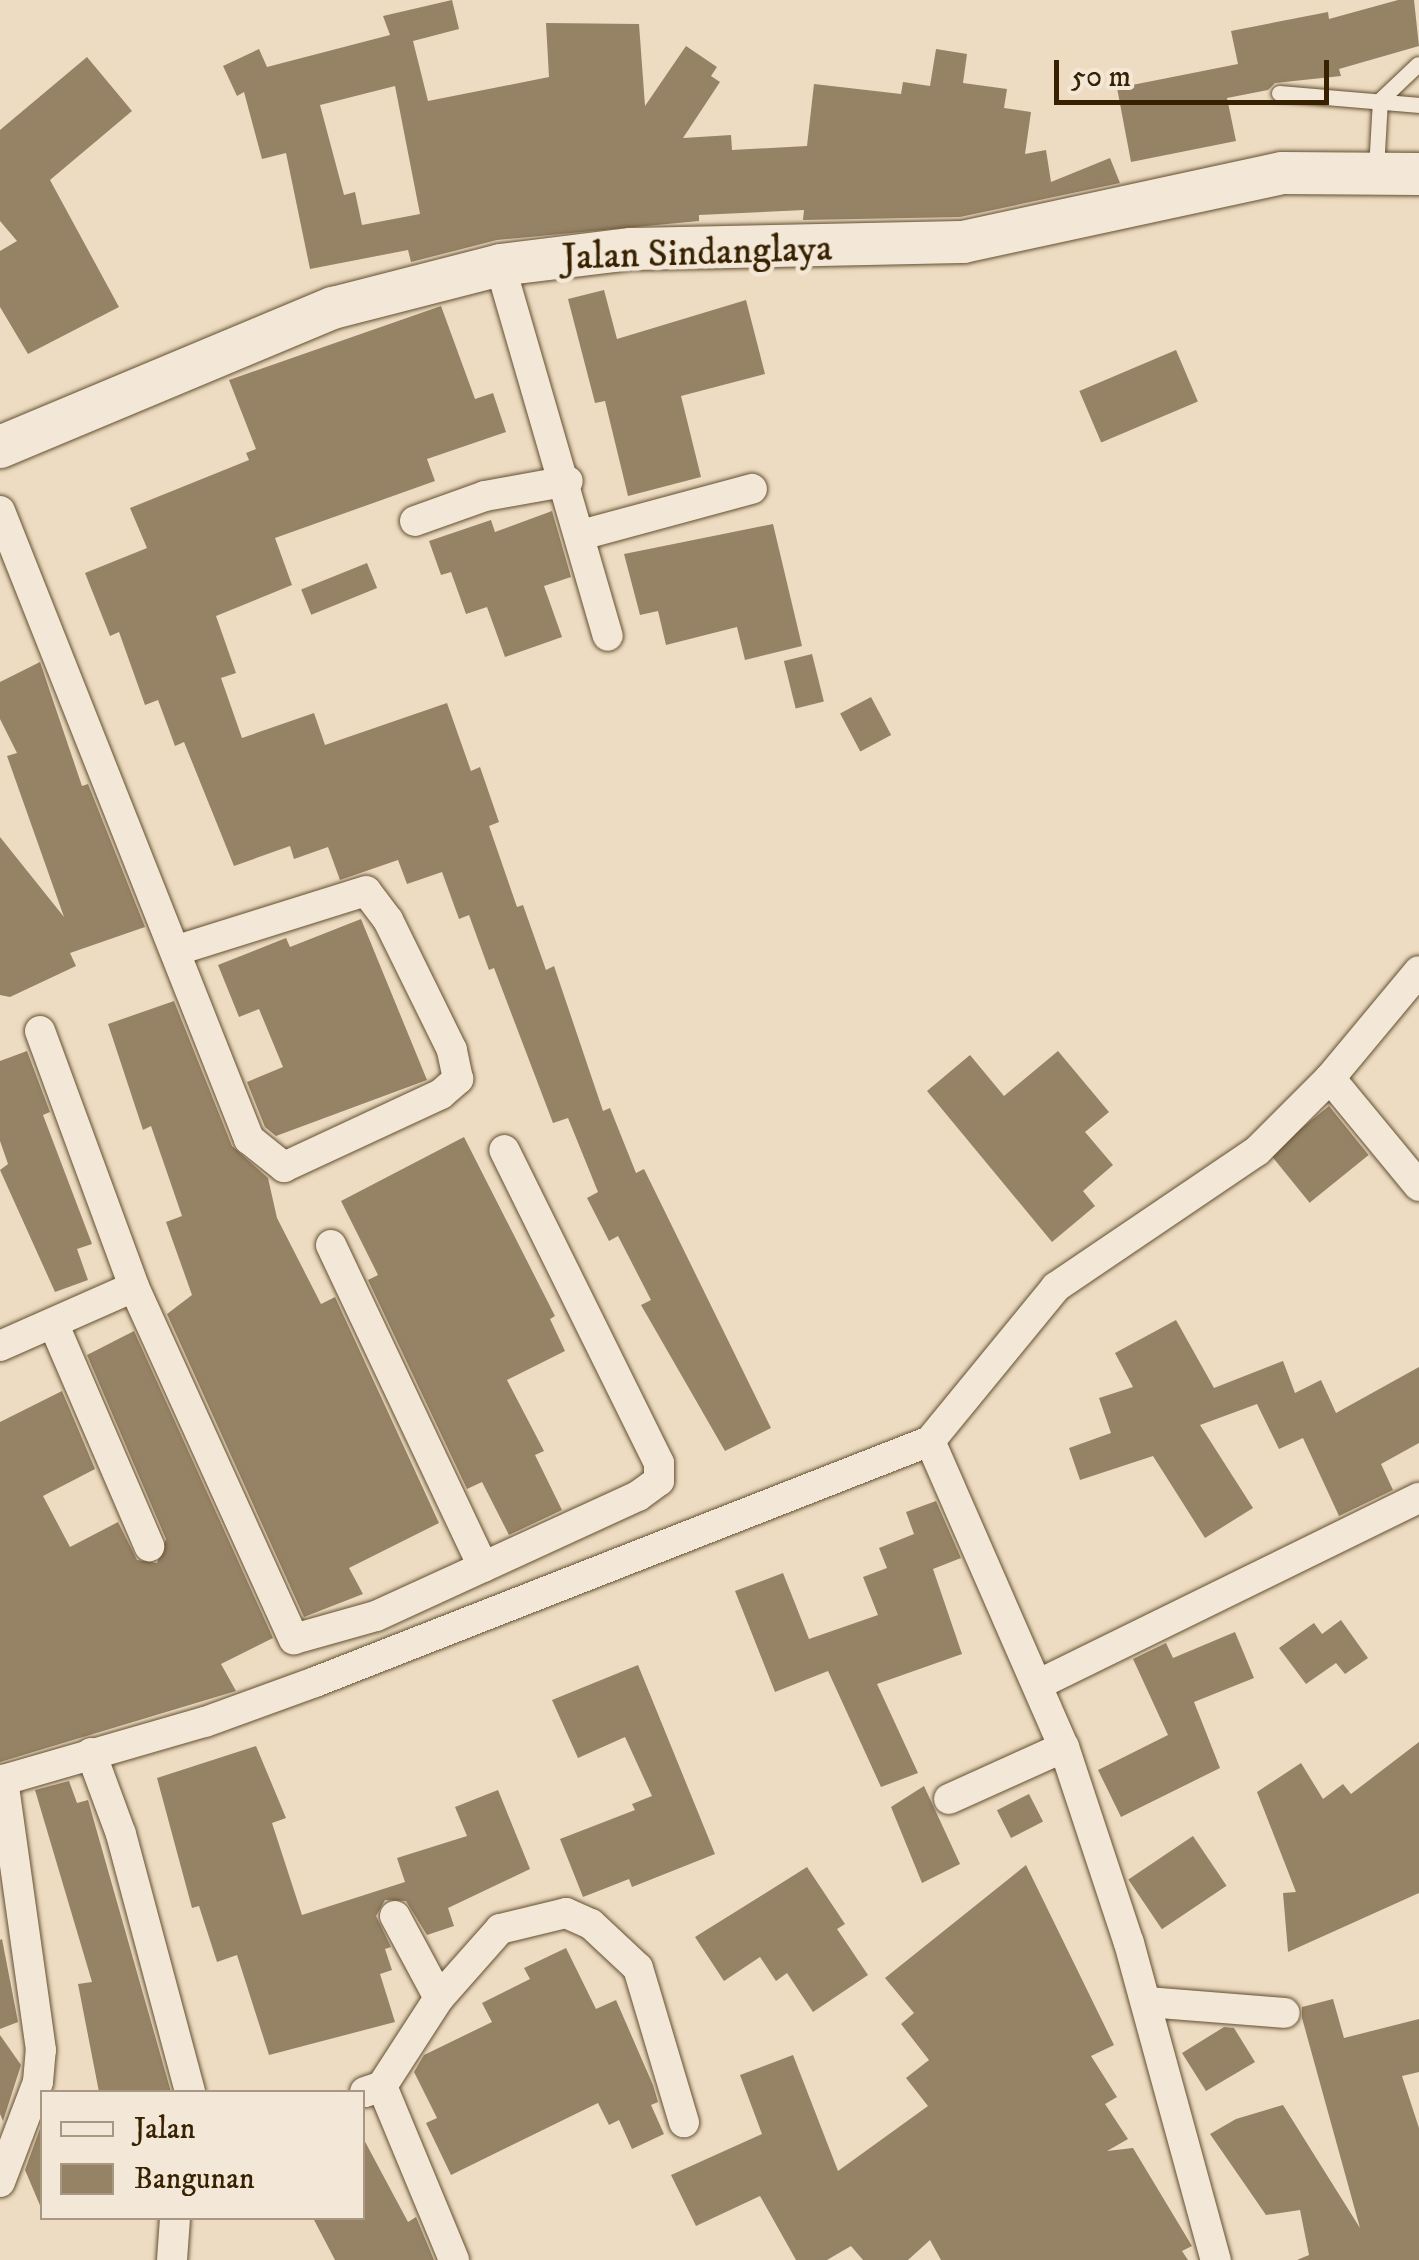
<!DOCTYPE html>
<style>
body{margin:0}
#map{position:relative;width:1419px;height:2260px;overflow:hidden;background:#eddcc2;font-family:"IM FELL DW Pica",serif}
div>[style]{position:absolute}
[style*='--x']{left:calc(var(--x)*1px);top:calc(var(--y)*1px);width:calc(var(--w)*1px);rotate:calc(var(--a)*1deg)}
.building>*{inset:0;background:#968265;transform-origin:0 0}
.roads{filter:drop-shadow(0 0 2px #645030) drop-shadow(0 0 2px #645030)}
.lane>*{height:15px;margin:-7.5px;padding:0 7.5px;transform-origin:7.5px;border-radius:7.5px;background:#f3e8d7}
.street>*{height:30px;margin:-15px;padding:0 15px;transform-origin:15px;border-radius:15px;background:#f3e8d7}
.secondary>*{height:42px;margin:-21px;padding:0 21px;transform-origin:21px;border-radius:21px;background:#f3e8d7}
span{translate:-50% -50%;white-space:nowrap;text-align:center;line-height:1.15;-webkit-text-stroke:9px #f3e8d7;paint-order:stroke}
.street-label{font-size:38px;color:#372100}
.legend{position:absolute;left:40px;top:2090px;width:325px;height:130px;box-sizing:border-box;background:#f3e8d7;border:2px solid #a89881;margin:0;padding:12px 18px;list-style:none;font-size:30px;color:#372100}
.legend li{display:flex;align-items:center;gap:20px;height:50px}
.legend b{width:50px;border:2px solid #a89881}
.scale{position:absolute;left:1054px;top:60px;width:275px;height:45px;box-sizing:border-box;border:5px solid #372100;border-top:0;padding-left:12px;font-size:30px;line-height:35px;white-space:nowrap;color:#372100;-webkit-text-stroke:8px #f3e8d7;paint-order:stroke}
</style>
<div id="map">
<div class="building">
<i style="clip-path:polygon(evenodd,452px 0,459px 29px,413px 41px,428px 101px,549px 77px,546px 23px,639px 24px,645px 106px,686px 46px,717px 67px,711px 76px,720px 82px,683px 138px,731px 135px,732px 150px,807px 146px,814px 84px,901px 94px,903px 82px,930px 86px,936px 49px,967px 54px,963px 83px,1007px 89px,1004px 108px,1031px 112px,1025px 154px,1046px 150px,1051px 182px,1110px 158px,1120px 183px,960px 217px,803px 220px,804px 210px,699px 215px,699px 221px,497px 240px,411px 262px,408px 250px,310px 269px,286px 153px,262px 159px,244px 92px,237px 96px,223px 66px,259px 49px,267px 67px,390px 35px,383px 16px,452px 0,395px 86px,420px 214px,362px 225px,355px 192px,344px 195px,320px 105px,395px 86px)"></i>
<i style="clip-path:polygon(1398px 0,1414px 0,1419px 46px,1339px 69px,1341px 76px,1275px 83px,1268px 90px,1227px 98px,1236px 141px,1131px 162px,1117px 88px,1238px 64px,1231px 31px,1328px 12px,1329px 19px)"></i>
<i style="clip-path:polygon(87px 57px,132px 111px,50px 180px,119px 307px,28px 354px,0 307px,0 251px,17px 241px,0 221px,0 130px)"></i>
<i style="clip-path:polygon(604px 290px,617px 339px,746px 300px,765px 374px,681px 396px,701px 477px,628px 496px,605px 401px,595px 403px,568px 299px)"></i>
<i style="clip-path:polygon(441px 306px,475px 399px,493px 393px,506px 432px,427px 459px,435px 481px,275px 538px,292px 585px,216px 616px,236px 673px,221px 678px,242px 738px,314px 713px,325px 745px,447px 703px,471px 771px,480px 767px,499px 822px,489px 826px,517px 907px,523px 905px,546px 970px,554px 966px,603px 1111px,610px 1108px,636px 1173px,644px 1169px,771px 1428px,725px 1451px,641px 1305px,651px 1300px,618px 1236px,609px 1241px,587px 1198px,598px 1192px,568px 1118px,553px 1123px,494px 968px,489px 970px,469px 915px,459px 919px,442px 872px,407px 884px,398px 860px,340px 880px,328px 847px,294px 859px,290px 846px,234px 866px,184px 742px,175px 746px,158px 700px,145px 705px,119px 632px,110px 636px,85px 573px,147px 548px,130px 508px,249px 460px,246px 453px,256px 449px,229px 380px)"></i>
<i style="left:1176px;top:350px;width:56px;height:105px;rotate:67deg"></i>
<i style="clip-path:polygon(552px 511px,571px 577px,544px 586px,562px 637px,505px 657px,487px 607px,466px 614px,451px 572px,441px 575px,429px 541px,491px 520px,495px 532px)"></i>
<i style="clip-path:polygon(773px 524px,802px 646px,745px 660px,737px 627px,666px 645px,658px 611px,640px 615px,624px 554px)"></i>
<i style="left:367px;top:563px;width:27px;height:71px;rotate:68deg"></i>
<i style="left:812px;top:654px;width:49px;height:29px;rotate:76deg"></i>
<i style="clip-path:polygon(40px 662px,82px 786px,88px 784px,145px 927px,70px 953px,76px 966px,10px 997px,0 995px,0 837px,64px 917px,7px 756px,17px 753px,0 719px,0 682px)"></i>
<i style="left:871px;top:697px;width:43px;height:35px;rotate:62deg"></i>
<i style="clip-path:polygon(361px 919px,427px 1080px,276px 1136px,265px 1127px,247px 1082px,283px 1067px,259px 1009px,239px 1017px,218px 965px,286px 938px,290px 947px)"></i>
<i style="clip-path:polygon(174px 1001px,232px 1146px,268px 1178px,277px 1218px,321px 1304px,335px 1297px,439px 1523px,349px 1568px,363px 1594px,304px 1617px,167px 1314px,192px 1295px,166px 1222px,182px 1216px,151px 1126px,143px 1130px,108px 1024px)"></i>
<i style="clip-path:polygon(27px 1051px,50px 1112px,43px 1115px,92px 1244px,77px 1249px,88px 1280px,55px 1292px,0 1170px,8px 1164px,0 1141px,0 1061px)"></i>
<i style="clip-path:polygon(1058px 1051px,1109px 1112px,1085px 1132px,1113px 1165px,1083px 1191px,1095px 1206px,1052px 1242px,927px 1091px,970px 1055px,1004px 1096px)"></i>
<i style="left:1329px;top:1106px;width:63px;height:76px;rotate:51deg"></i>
<i style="clip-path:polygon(464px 1137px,555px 1316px,550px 1319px,565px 1351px,507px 1380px,544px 1451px,535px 1455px,562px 1510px,509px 1535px,482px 1482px,467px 1489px,368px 1280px,378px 1275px,341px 1201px)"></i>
<i style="clip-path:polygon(1176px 1320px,1214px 1388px,1283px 1361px,1295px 1393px,1321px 1380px,1336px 1413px,1419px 1367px,1419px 1443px,1381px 1464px,1393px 1490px,1339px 1516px,1303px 1438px,1279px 1449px,1257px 1404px,1200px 1425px,1253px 1508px,1205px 1538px,1153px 1456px,1080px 1480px,1069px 1448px,1111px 1433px,1099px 1398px,1133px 1387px,1115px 1353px)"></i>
<i style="clip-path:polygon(134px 1331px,273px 1638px,221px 1664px,236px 1691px,0 1762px,0 1422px,62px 1391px,95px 1469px,43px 1496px,70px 1547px,118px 1522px,137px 1560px,157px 1563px,166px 1539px,87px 1355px)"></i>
<i style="clip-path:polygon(936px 1501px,961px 1558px,933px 1569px,962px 1654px,877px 1684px,918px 1773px,881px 1787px,828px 1671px,775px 1692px,735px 1591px,783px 1573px,809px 1639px,878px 1615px,863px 1577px,887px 1568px,879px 1548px,914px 1534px,906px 1512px)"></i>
<i style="clip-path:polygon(1341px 1620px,1368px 1658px,1345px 1674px,1336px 1663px,1306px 1684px,1279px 1648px,1314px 1623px,1322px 1634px)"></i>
<i style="clip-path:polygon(1235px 1632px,1254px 1678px,1194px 1702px,1220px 1768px,1121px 1817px,1098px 1770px,1168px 1735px,1133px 1659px,1166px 1643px,1173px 1658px)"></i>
<i style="clip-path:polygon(638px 1665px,715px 1854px,632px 1887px,629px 1879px,583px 1897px,560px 1839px,635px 1810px,632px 1804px,652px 1796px,625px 1737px,578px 1758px,552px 1700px)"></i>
<i style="clip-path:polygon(1419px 1742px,1419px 1893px,1288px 1952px,1283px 1893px,1296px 1892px,1257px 1792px,1301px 1763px,1323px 1799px,1343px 1784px,1351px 1794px)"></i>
<i style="clip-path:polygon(256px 1746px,286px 1818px,272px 1823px,302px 1915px,405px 1882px,397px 1858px,467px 1836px,455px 1807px,498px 1790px,530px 1869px,448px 1908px,454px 1926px,427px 1935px,406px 1901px,385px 1900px,376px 1916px,391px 1947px,385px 1949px,392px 1970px,380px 1974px,395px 2022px,269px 2055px,237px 1955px,217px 1962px,199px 1906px,192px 1908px,157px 1778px)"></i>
<i style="clip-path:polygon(69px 1781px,77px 1803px,88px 1800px,171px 2092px,99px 2092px,78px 1984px,92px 1982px,35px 1790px)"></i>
<i style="clip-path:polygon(924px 1786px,960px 1864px,922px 1883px,891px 1807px)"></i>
<i style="left:1029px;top:1794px;width:31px;height:36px;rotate:63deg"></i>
<i style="left:1193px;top:1836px;width:60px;height:78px;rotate:56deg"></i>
<i style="clip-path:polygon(1026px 1865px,1114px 2045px,1091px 2056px,1117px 2097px,1105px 2104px,1128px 2139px,1107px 2151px,1133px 2148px,1192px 2246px,1182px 2251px,1188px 2260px,941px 2260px,930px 2240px,908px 2260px,863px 2260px,851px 2246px,827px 2260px,796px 2260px,760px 2196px,696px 2226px,671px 2175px,762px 2134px,740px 2075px,793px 2055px,838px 2171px,928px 2106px,906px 2078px,929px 2060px,901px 2024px,914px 2013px,885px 1978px)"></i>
<i style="clip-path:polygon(807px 1867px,845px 1924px,837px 1929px,868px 1975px,813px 2012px,787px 1973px,776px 1981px,760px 1957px,724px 1981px,695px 1937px)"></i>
<i style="clip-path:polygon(2px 1939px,18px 2022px,0 2029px,0 1940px)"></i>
<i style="clip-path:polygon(566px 1948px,596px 2009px,616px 2000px,653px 2085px,658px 2102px,651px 2105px,664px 2134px,632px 2149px,619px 2120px,609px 2125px,598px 2103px,451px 2175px,426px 2123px,437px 2118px,414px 2072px,424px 2055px,492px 2022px,482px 2003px,530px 1979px,524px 1968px)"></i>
<i style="clip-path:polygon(1333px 1999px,1344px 2038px,1419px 2019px,1419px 2072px,1402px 2076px,1419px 2128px,1419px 2260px,1297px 2260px,1309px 2255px,1300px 2210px,1266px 2215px,1210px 2134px,1236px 2119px,1283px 2105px,1360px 2228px,1302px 2018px,1302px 2007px)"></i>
<i style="clip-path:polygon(1224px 2027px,1234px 2028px,1255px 2062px,1206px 2091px,1182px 2053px)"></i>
<i style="clip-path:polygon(0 2035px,21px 2065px,3px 2121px,0 2114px)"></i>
<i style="clip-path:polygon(42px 2123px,42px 2210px,25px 2170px)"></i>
<i style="clip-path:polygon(362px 2136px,408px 2222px,416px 2217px,434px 2260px,335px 2260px,313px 2218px,362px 2218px)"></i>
</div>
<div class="roads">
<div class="lane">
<i style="--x:1279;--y:93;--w:141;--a:4.9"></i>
<i style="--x:1376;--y:169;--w:69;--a:-86.7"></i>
<i style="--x:1380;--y:100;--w:52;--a:-43.5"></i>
</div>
<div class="street">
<i style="--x:500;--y:265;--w:386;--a:73.8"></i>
<i style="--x:0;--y:511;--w:676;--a:68.37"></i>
<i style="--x:249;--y:1139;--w:45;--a:38.7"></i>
<i style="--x:284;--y:1167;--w:173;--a:-24.9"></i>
<i style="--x:441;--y:1094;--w:23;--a:-41"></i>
<i style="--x:458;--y:1079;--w:30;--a:-102"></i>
<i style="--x:452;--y:1050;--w:145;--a:-116.2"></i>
<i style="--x:388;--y:920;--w:36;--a:-127"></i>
<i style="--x:366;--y:891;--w:200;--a:162.6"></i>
<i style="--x:415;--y:521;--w:74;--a:-19.7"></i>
<i style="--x:485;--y:496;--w:84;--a:-10.2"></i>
<i style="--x:581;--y:535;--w:177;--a:-15.1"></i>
<i style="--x:40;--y:1031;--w:273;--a:69.8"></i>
<i style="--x:134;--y:1287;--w:387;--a:65.6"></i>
<i style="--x:294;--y:1639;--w:85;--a:-15.7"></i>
<i style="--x:376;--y:1616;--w:118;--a:-24.6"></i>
<i style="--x:1330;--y:1078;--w:140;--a:50.5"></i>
<i style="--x:331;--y:1245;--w:356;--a:64.7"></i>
<i style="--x:483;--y:1567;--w:170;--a:-24.6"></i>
<i style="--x:638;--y:1496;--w:26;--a:-36"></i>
<i style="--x:659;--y:1481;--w:18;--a:-90"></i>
<i style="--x:659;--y:1463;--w:349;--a:-116.3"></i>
<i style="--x:54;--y:1325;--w:241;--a:66.7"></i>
<i style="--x:0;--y:1346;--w:146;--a:-23.8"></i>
<i style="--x:930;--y:1441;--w:334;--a:66.4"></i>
<i style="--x:1064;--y:1747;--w:206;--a:71.7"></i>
<i style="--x:1129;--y:1943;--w:329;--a:74.7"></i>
<i style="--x:1039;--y:1684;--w:423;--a:-26.1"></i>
<i style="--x:91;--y:1753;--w:86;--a:69.7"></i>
<i style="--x:121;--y:1834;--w:267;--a:75"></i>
<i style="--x:0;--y:1781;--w:213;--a:-16.1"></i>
<i style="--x:205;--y:1722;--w:117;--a:-20"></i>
<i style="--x:315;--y:1682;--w:661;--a:-21.4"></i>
<i style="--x:930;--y:1441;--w:199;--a:-50.7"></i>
<i style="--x:1056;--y:1287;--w:243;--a:-34.1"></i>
<i style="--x:1257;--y:1151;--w:103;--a:-45"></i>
<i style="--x:1330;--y:1078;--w:139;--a:-50.2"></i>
<i style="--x:949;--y:1799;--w:126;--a:-24.3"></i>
<i style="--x:395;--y:1916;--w:93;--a:61.8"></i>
<i style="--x:1146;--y:2002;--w:139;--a:4.5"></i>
<i style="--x:382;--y:2086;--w:105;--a:-57.1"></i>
<i style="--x:439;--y:1998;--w:92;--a:-48.5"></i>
<i style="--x:500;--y:1929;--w:68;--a:-13.6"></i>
<i style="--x:566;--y:1913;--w:27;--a:24"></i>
<i style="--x:591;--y:1924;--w:64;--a:43.1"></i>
<i style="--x:638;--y:1968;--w:161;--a:73.4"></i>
<i style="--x:365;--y:2092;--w:18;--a:-19"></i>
<i style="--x:382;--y:2086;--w:188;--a:67.5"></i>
<i style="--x:0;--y:2182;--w:107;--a:-69.2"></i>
<i style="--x:38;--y:2082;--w:32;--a:-85"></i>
<i style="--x:41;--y:2050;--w:273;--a:-98"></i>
<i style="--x:172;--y:2260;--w:42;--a:-85.9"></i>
</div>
<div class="secondary">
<i style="--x:0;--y:447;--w:361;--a:-22.7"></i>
<i style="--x:333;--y:308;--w:172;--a:-14.4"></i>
<i style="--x:500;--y:265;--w:132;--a:-7"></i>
<i style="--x:631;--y:249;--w:332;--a:-1.2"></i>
<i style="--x:963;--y:242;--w:326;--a:-12.2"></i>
<i style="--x:1282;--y:173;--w:137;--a:0.4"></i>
</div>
</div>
<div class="street-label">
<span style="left:697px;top:254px;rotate:-2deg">Jalan Sindanglaya</span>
</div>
<ul class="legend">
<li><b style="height:12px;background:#f3e8d7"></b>Jalan</li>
<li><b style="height:28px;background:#968265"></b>Bangunan</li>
</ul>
<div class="scale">50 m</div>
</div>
